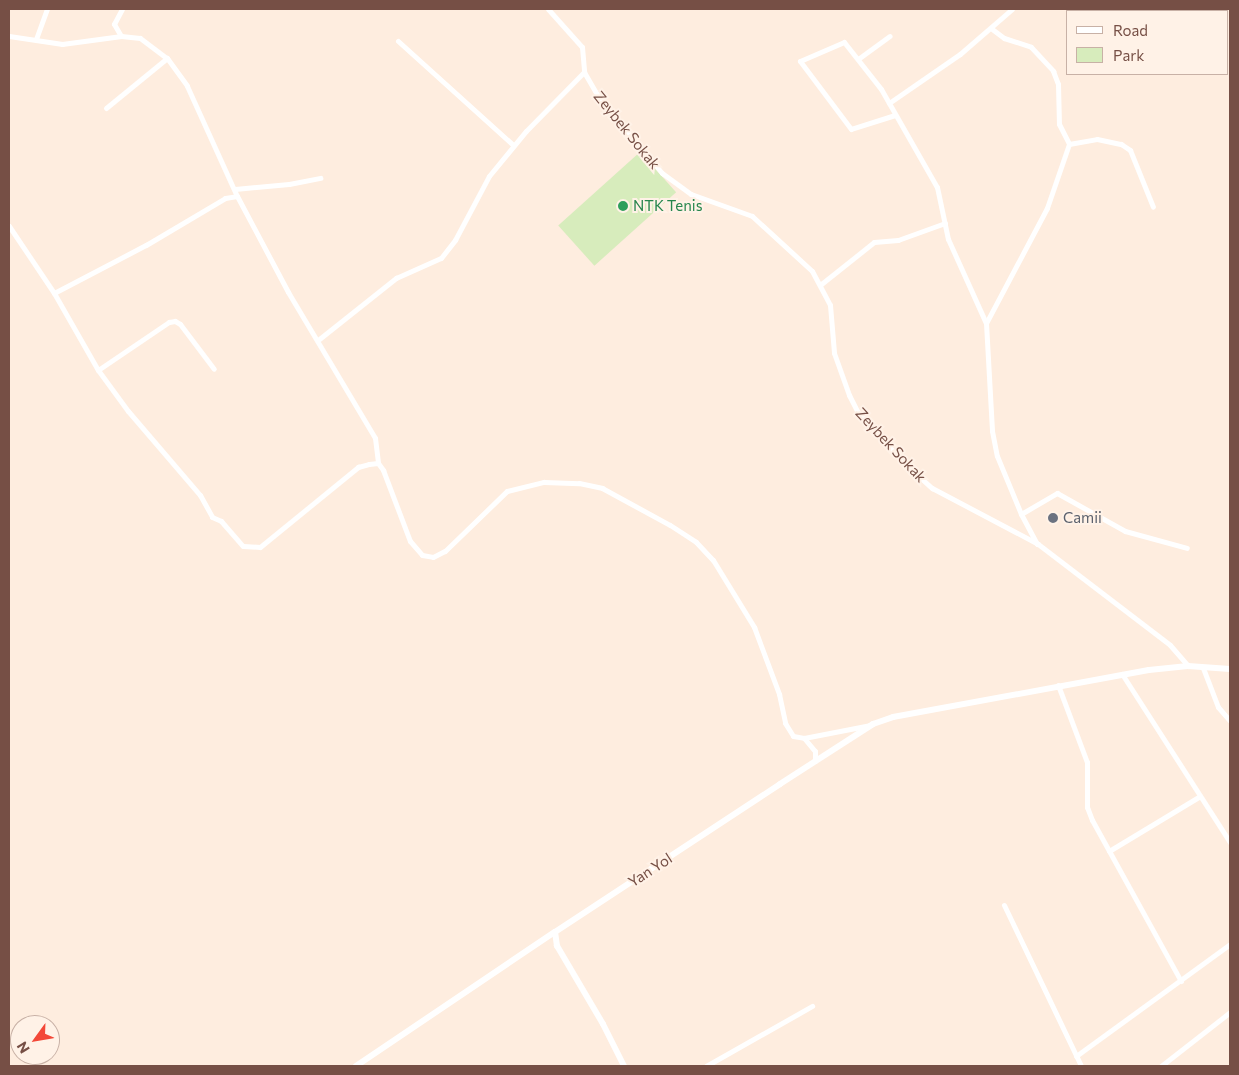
<!DOCTYPE html>
<style>
body{margin:0}
#map{position:relative;width:1239px;height:1075px;overflow:hidden;background:#feeddf;font-family:Commissioner,sans-serif}
div>[style]{position:absolute}
[style*='--x']{left:calc(var(--x)*1px);top:calc(var(--y)*1px);width:calc(var(--w)*1px);rotate:calc(var(--a)*1deg)}
.green>*{inset:0;background:#d7ecbc;transform-origin:0 0}
.minor>*{height:5px;margin:-2.5px;padding:0 2.5px;transform-origin:2.5px;border-radius:2.5px;background:#fff}
.tertiary>*{height:6px;margin:-3px;padding:0 3px;transform-origin:3px;border-radius:3px;background:#fff}
.dots>*{width:14px;height:14px;translate:-50% -50%;box-sizing:border-box;border:2px solid #fff2e7;border-radius:50%}
span{translate:-50% -50%;white-space:nowrap;text-align:center;line-height:1.15;-webkit-text-stroke:4px #fff2e7;paint-order:stroke}
.street-label{font-size:15px;color:#764f45}
.leisure-label{font-size:15px;color:#27864d}
.left{translate:0 -50%;text-align:left}
.worship-label{font-size:15px;color:#5b616d}
.frame{position:absolute;inset:0;border:10px solid #764f45;pointer-events:none}
.legend{position:absolute;left:1066px;top:10px;width:162px;height:65px;box-sizing:border-box;background:#fff2e7;border:1px solid #c8b1a6;margin:0;padding:6px 9px;list-style:none;font-size:15px;color:#764f45}
.legend li{display:flex;align-items:center;gap:10px;height:25px}
.legend b{width:25px;border:1px solid #c8b1a6}
.north{position:absolute;left:10px;top:1015px;width:50px;height:50px;box-sizing:border-box;background:#fff2e7;border:1px solid #c8b1a6;border-radius:50%;rotate:238deg;font-size:14px;font-weight:700;line-height:20px;text-align:center;color:#764f45}
.north::after{content:'';display:block;margin:auto;width:18px;height:22px;background:#f34838;clip-path:polygon(50% 0,100% 100%,50% 72%,0 100%)}
</style>
<div id="map">
<div class="green">
<i style="left:640px;top:152px;width:54px;height:110px;rotate:48deg"></i>
</div>
<div class="minor">
<i style="--x:548;--y:9;--w:51;--a:48.2"></i>
<i style="--x:582;--y:47;--w:25;--a:85"></i>
<i style="--x:584;--y:72;--w:24;--a:60"></i>
<i style="--x:596;--y:93;--w:104;--a:50.5"></i>
<i style="--x:662;--y:173;--w:36;--a:36"></i>
<i style="--x:691;--y:194;--w:65;--a:19.8"></i>
<i style="--x:752;--y:216;--w:81;--a:42.5"></i>
<i style="--x:812;--y:271;--w:38;--a:62"></i>
<i style="--x:830;--y:305;--w:48;--a:85.2"></i>
<i style="--x:834;--y:353;--w:45;--a:70.3"></i>
<i style="--x:849;--y:395;--w:18;--a:63"></i>
<i style="--x:857;--y:411;--w:70;--a:47.9"></i>
<i style="--x:904;--y:463;--w:38;--a:42"></i>
<i style="--x:932;--y:488;--w:120;--a:27.8"></i>
<i style="--x:1038;--y:544;--w:166;--a:37.4"></i>
<i style="--x:1170;--y:645;--w:28;--a:49"></i>
<i style="--x:992;--y:29;--w:15;--a:37"></i>
<i style="--x:1004;--y:38;--w:28;--a:18"></i>
<i style="--x:1031;--y:47;--w:33;--a:47"></i>
<i style="--x:1053;--y:71;--w:14;--a:69"></i>
<i style="--x:1058;--y:84;--w:40;--a:88.6"></i>
<i style="--x:1059;--y:124;--w:22;--a:63"></i>
<i style="--x:1069;--y:144;--w:68;--a:109"></i>
<i style="--x:1047;--y:208;--w:130;--a:117.9"></i>
<i style="--x:986;--y:323;--w:108;--a:86.8"></i>
<i style="--x:992;--y:431;--w:25;--a:79"></i>
<i style="--x:997;--y:456;--w:63;--a:67.5"></i>
<i style="--x:1021;--y:514;--w:34;--a:62"></i>
<i style="--x:9;--y:36;--w:54;--a:8.6"></i>
<i style="--x:62;--y:44;--w:60;--a:-7.7"></i>
<i style="--x:121;--y:36;--w:19;--a:6"></i>
<i style="--x:140;--y:38;--w:34;--a:37"></i>
<i style="--x:167;--y:58;--w:34;--a:54"></i>
<i style="--x:187;--y:86;--w:121;--a:65.6"></i>
<i style="--x:121;--y:36;--w:14;--a:-120"></i>
<i style="--x:114;--y:24;--w:17;--a:-62"></i>
<i style="--x:36;--y:39;--w:32;--a:-70"></i>
<i style="--x:398;--y:41;--w:155;--a:42.1"></i>
<i style="--x:858;--y:59;--w:39;--a:-36"></i>
<i style="--x:889;--y:103;--w:86;--a:-34.6"></i>
<i style="--x:960;--y:54;--w:69;--a:-40.9"></i>
<i style="--x:106;--y:108;--w:79;--a:-39.3"></i>
<i style="--x:895;--y:115;--w:46;--a:162.3"></i>
<i style="--x:851;--y:129;--w:85;--a:-126.9"></i>
<i style="--x:800;--y:61;--w:48;--a:-23.4"></i>
<i style="--x:844;--y:42;--w:60;--a:51.8"></i>
<i style="--x:881;--y:89;--w:113;--a:60.3"></i>
<i style="--x:937;--y:187;--w:53;--a:78.1"></i>
<i style="--x:948;--y:239;--w:92;--a:65.7"></i>
<i style="--x:1069;--y:144;--w:28;--a:-10"></i>
<i style="--x:1097;--y:139;--w:25;--a:12"></i>
<i style="--x:1121;--y:144;--w:11;--a:34"></i>
<i style="--x:1130;--y:150;--w:61;--a:68"></i>
<i style="--x:235;--y:189;--w:54;--a:-5.3"></i>
<i style="--x:289;--y:184;--w:32;--a:-11"></i>
<i style="--x:9;--y:226;--w:81;--a:56.1"></i>
<i style="--x:54;--y:293;--w:104;--a:-27.6"></i>
<i style="--x:146;--y:245;--w:92;--a:-30.7"></i>
<i style="--x:225;--y:198;--w:12;--a:-9"></i>
<i style="--x:237;--y:196;--w:109;--a:62"></i>
<i style="--x:288;--y:292;--w:170;--a:59.2"></i>
<i style="--x:375;--y:438;--w:25;--a:83"></i>
<i style="--x:820;--y:285;--w:69;--a:-38.5"></i>
<i style="--x:874;--y:242;--w:24;--a:-5"></i>
<i style="--x:898;--y:240;--w:50;--a:-19.9"></i>
<i style="--x:54;--y:293;--w:89;--a:60.3"></i>
<i style="--x:98;--y:370;--w:51;--a:53.8"></i>
<i style="--x:128;--y:411;--w:111;--a:49.4"></i>
<i style="--x:200;--y:495;--w:25;--a:61"></i>
<i style="--x:212;--y:517;--w:10;--a:24"></i>
<i style="--x:221;--y:521;--w:33;--a:49"></i>
<i style="--x:243;--y:546;--w:17;--a:3"></i>
<i style="--x:260;--y:547;--w:127;--a:-39.2"></i>
<i style="--x:358;--y:467;--w:11;--a:-15"></i>
<i style="--x:369;--y:464;--w:9;--a:-6"></i>
<i style="--x:378;--y:463;--w:9;--a:54"></i>
<i style="--x:383;--y:470;--w:76;--a:69.2"></i>
<i style="--x:410;--y:541;--w:18;--a:49"></i>
<i style="--x:422;--y:555;--w:11;--a:10"></i>
<i style="--x:433;--y:557;--w:13;--a:-27"></i>
<i style="--x:445;--y:551;--w:86;--a:-44.1"></i>
<i style="--x:507;--y:491;--w:38;--a:-14"></i>
<i style="--x:544;--y:482;--w:35;--a:2"></i>
<i style="--x:579;--y:483;--w:24;--a:12"></i>
<i style="--x:602;--y:488;--w:77;--a:28.6"></i>
<i style="--x:670;--y:525;--w:31;--a:33"></i>
<i style="--x:696;--y:542;--w:25;--a:47"></i>
<i style="--x:713;--y:560;--w:79;--a:58.5"></i>
<i style="--x:754;--y:627;--w:72;--a:69.5"></i>
<i style="--x:779;--y:694;--w:30;--a:78"></i>
<i style="--x:785;--y:723;--w:15;--a:58"></i>
<i style="--x:793;--y:736;--w:11;--a:10"></i>
<i style="--x:804;--y:738;--w:68;--a:-11"></i>
<i style="--x:318;--y:340;--w:100;--a:-38.5"></i>
<i style="--x:396;--y:278;--w:49;--a:-24"></i>
<i style="--x:441;--y:258;--w:23;--a:-52"></i>
<i style="--x:455;--y:240;--w:72;--a:-62"></i>
<i style="--x:489;--y:176;--w:58;--a:-50.6"></i>
<i style="--x:526;--y:131;--w:83;--a:-45.5"></i>
<i style="--x:98;--y:370;--w:86;--a:-34.1"></i>
<i style="--x:169;--y:322;--w:6;--a:-9"></i>
<i style="--x:175;--y:321;--w:6;--a:31"></i>
<i style="--x:180;--y:324;--w:56;--a:52.9"></i>
<i style="--x:1021;--y:514;--w:42;--a:-30.3"></i>
<i style="--x:1057;--y:493;--w:78;--a:29.2"></i>
<i style="--x:1125;--y:531;--w:64;--a:15.3"></i>
<i style="--x:1203;--y:668;--w:42;--a:69"></i>
<i style="--x:1218;--y:707;--w:18;--a:49"></i>
<i style="--x:1122;--y:674;--w:200;--a:57.3"></i>
<i style="--x:1058;--y:685;--w:82;--a:69.4"></i>
<i style="--x:1087;--y:762;--w:45;--a:90"></i>
<i style="--x:1087;--y:807;--w:14;--a:69"></i>
<i style="--x:1092;--y:820;--w:184;--a:61.1"></i>
<i style="--x:804;--y:738;--w:17;--a:50"></i>
<i style="--x:815;--y:751;--w:10;--a:90"></i>
<i style="--x:1109;--y:851;--w:106;--a:-31.1"></i>
<i style="--x:1004;--y:905;--w:178;--a:64.4"></i>
<i style="--x:1076;--y:1056;--w:190;--a:-36"></i>
<i style="--x:706;--y:1066;--w:122;--a:-29.5"></i>
<i style="--x:1161;--y:1066;--w:88;--a:-38"></i>
</div>
<div class="tertiary">
<i style="--x:356;--y:1066;--w:240;--a:-34"></i>
<i style="--x:624;--y:1066;--w:47;--a:-116.6"></i>
<i style="--x:603;--y:1024;--w:91;--a:-120.5"></i>
<i style="--x:557;--y:946;--w:14;--a:-98"></i>
<i style="--x:555;--y:932;--w:269;--a:-33.3"></i>
<i style="--x:780;--y:784;--w:111;--a:-32.8"></i>
<i style="--x:873;--y:724;--w:21;--a:-19"></i>
<i style="--x:893;--y:717;--w:260;--a:-10.4"></i>
<i style="--x:1149;--y:670;--w:39;--a:-6"></i>
<i style="--x:1188;--y:666;--w:42;--a:4.1"></i>
</div>
<div class="dots">
<i style="left:623px;top:206px;background:#2e9e5b"></i>
<i style="left:1053px;top:518px;background:#6b7280"></i>
</div>
<div class="street-label">
<span style="left:627px;top:130px;rotate:51deg">Zeybek Sokak</span>
<span style="left:891px;top:445px;rotate:47deg">Zeybek Sokak</span>
<span style="left:650px;top:870px;rotate:-33deg">Yan Yol</span>
</div>
<div class="leisure-label">
<span class="left" style="left:633px;top:206px">NTK Tenis</span>
</div>
<div class="worship-label">
<span class="left" style="left:1063px;top:518px">Camii</span>
</div>
<div class="frame"></div>
<ul class="legend">
<li><b style="height:6px;background:#fff"></b>Road</li>
<li><b style="height:14px;background:#d7ecbc"></b>Park</li>
</ul>
<div class="north">N</div>
</div>
